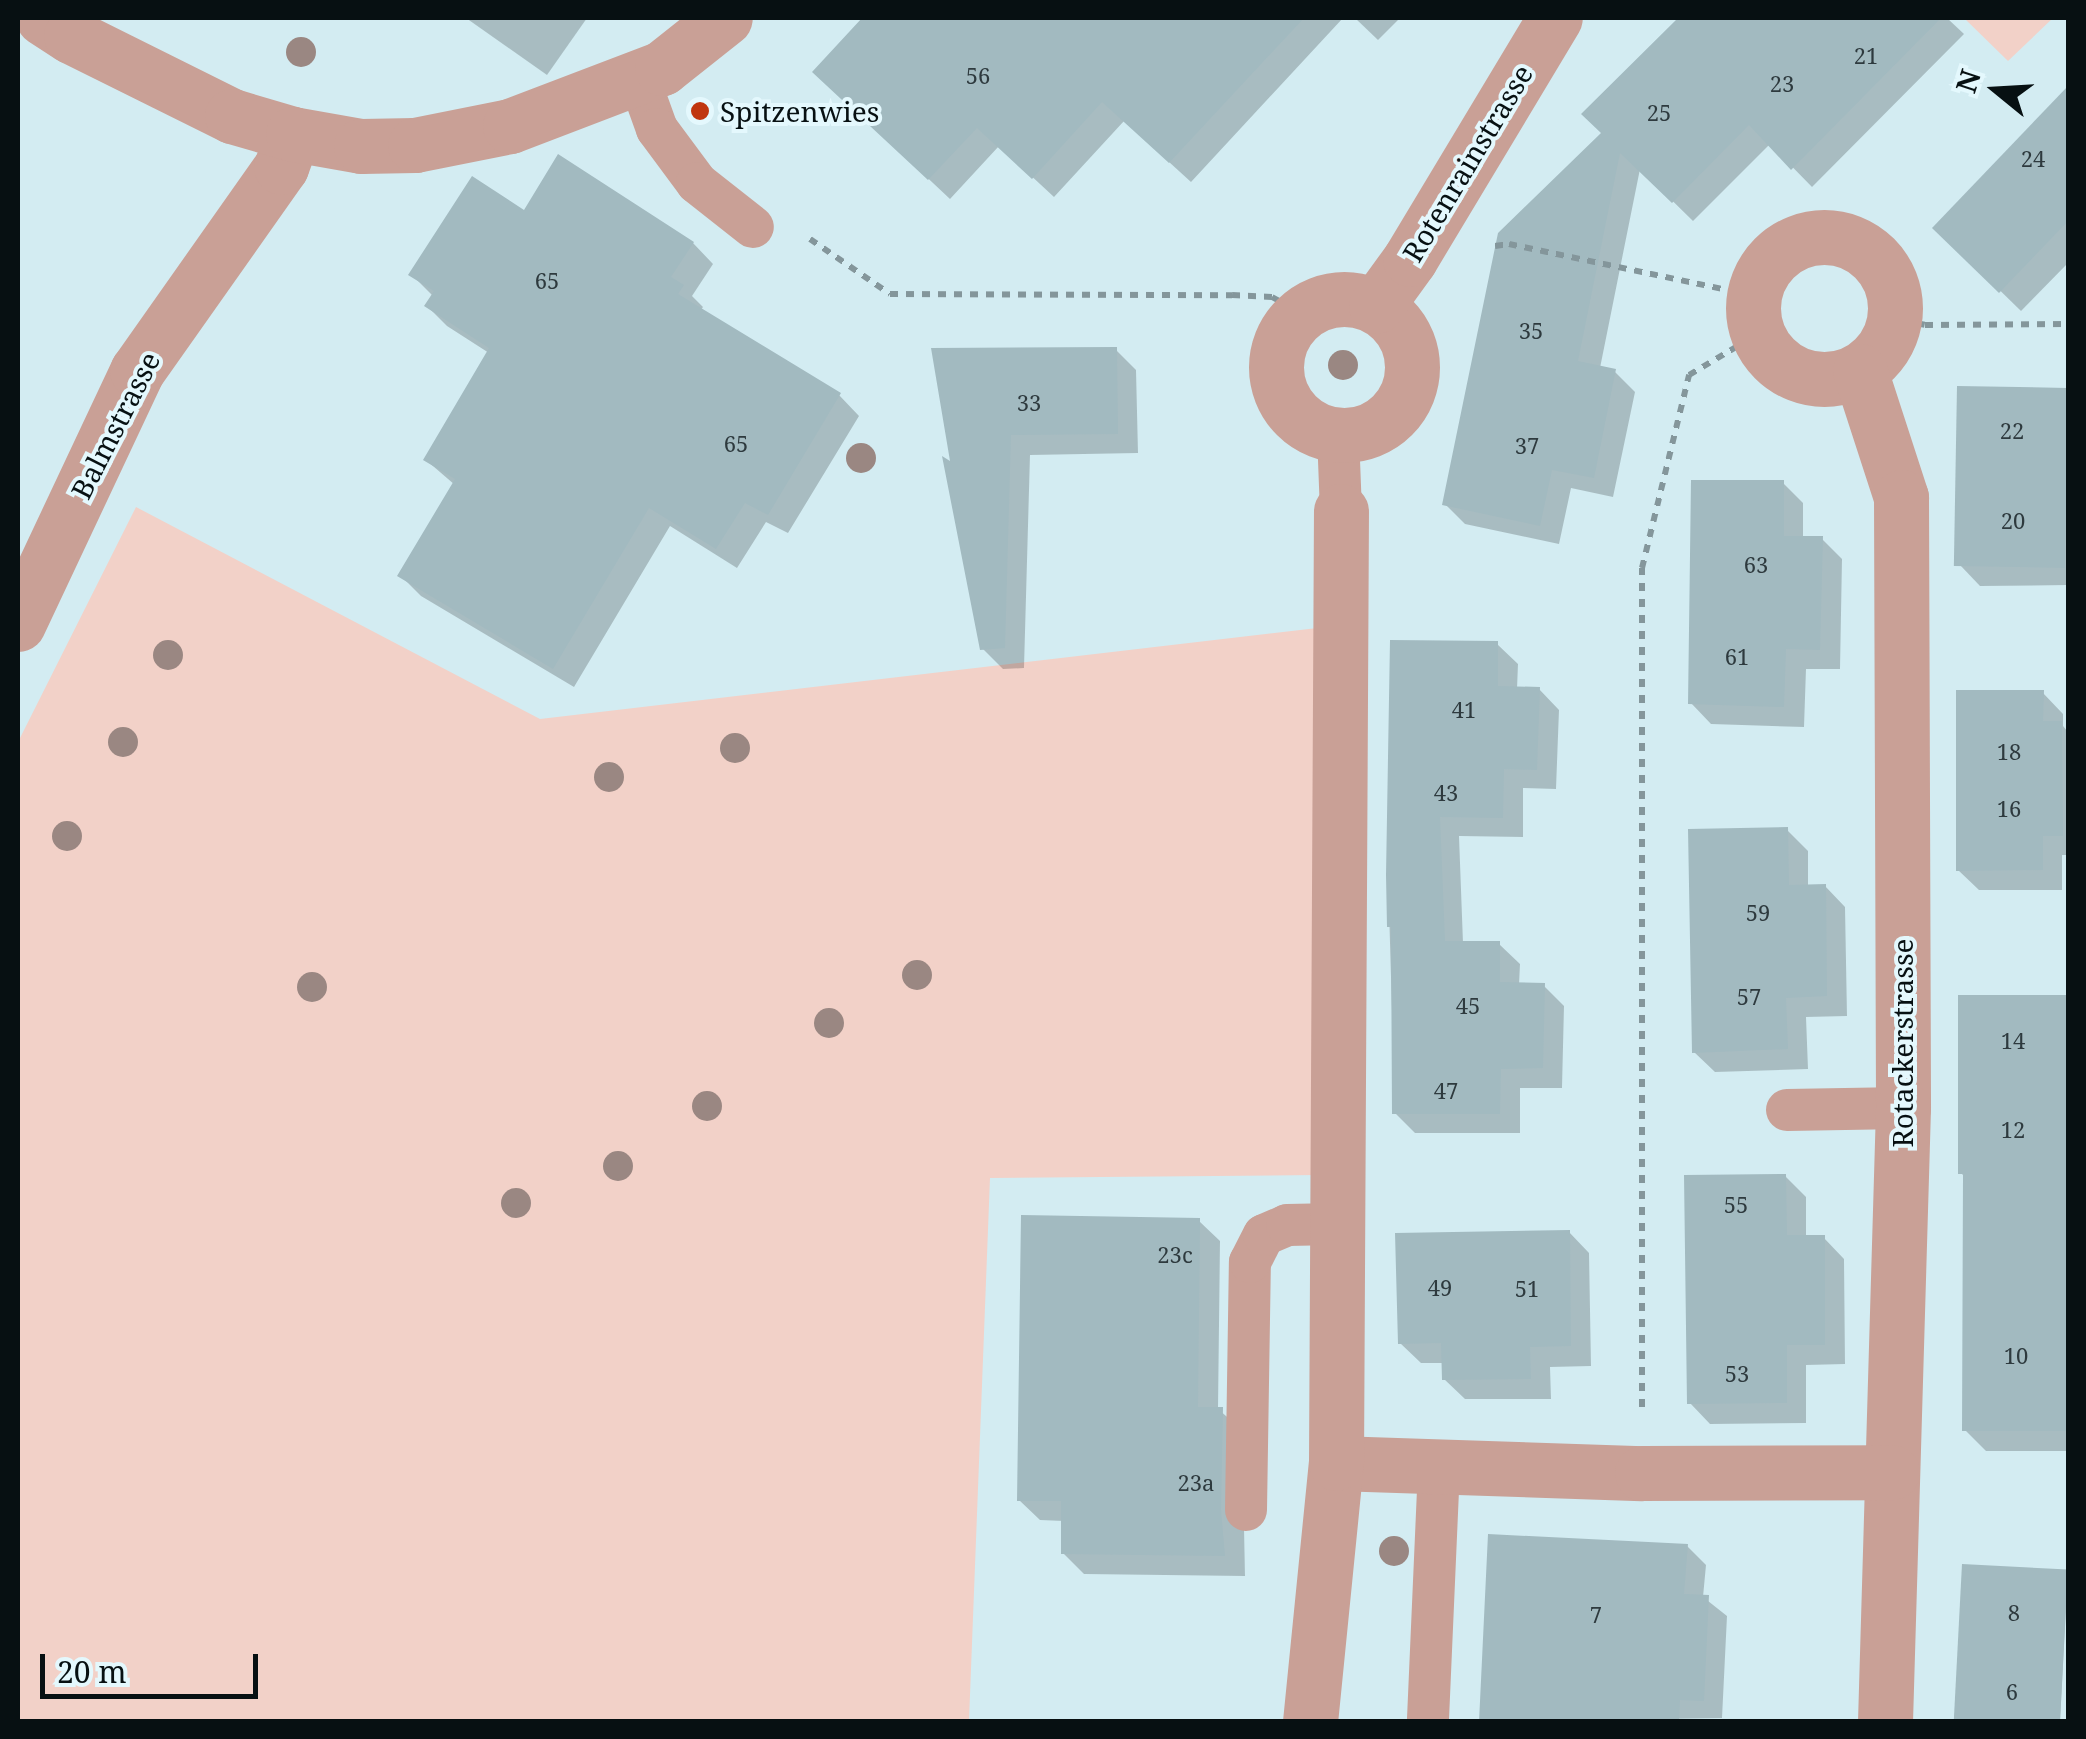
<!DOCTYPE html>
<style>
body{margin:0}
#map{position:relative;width:2086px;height:1739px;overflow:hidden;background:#d3ecf2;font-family:"Noto Serif",serif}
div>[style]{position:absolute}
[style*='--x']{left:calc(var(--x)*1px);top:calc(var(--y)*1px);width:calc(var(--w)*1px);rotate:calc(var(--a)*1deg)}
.green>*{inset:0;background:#f2d1c8}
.shadow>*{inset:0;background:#0003;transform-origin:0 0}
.building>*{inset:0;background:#a2bac0;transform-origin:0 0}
.path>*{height:6px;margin-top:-3px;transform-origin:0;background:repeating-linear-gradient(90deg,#84969b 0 8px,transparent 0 16px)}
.service>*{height:42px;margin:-21px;padding:0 21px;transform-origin:21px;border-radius:21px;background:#c9a096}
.minor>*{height:55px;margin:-27.5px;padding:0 27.5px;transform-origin:27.5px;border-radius:27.5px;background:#c9a096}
.minor>.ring{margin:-27.5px;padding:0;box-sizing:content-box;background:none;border:55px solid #c9a096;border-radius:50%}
.tertiary>*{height:55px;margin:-27.5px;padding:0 27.5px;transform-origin:27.5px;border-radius:27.5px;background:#c9a096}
.trees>*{width:30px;height:30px;margin:-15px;border-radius:50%;background:#9a8782}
.dots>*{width:28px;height:28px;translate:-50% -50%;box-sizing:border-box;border:5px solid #e4f8fd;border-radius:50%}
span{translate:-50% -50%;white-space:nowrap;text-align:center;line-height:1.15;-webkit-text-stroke:8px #e4f8fd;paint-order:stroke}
.number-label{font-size:22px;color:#2e3a3e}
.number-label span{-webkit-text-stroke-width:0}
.poi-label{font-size:28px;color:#071012}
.left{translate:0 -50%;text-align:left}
.street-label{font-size:28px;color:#071012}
.frame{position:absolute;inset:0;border:20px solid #071012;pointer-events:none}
.north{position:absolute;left:1946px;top:40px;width:100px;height:100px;-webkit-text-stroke:8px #e4f8fd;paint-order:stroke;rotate:288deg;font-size:28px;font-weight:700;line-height:40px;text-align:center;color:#071012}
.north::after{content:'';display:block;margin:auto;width:35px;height:45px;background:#071012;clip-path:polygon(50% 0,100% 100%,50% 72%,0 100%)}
.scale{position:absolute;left:40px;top:1654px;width:218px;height:45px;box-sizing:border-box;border:5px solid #071012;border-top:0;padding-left:12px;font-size:30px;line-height:35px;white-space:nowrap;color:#071012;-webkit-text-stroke:8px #e4f8fd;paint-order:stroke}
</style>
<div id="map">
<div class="green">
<i style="clip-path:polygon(1964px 18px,2053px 18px,2008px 61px)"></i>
<i style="clip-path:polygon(136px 507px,540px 719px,1326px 627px,1320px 1175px,990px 1178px,969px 1721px,18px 1721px,18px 742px)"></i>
</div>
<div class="shadow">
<i style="clip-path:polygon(466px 18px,587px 18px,547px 75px)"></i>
<i style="clip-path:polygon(865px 18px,1343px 18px,1191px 182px,1124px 121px,1054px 197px,999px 146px,950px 199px,815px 72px)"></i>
<i style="clip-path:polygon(1355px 18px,1400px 18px,1378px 40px)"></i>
<i style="clip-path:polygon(1758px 18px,1947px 18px,1964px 34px,1812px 187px,1770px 144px,1693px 221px,1640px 169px,1600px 368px,1615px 372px,1635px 392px,1613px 497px,1571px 488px,1559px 544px,1465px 524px,1445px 504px,1500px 235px,1698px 78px)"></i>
<i style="clip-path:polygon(2067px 91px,2068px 263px,2021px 311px,1936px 228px)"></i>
<i style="clip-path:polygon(525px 213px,693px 243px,713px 264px,692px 296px,703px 307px,700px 311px,839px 395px,859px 416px,788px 533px,766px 522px,737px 568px,670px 526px,574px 687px,421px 596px,400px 575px,455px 485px,426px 460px,489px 353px,447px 326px,427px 306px,433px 296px,412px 275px)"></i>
<i style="clip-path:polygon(1116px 350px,1136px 370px,1138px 453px,1030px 455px,1024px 668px,1003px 669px,982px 648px,954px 466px)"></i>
<i style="clip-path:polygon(1959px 389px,2068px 390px,2068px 585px,1980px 586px,1960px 565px)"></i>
<i style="clip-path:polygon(1783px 483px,1803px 503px,1803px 538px,1822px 539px,1842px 559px,1840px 669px,1806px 669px,1804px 727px,1711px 724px,1691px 703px)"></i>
<i style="clip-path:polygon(1497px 644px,1518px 664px,1517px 689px,1539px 689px,1559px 710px,1556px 789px,1523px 788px,1523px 837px,1459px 836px,1463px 943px,1499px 944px,1520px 964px,1519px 985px,1544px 986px,1564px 1006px,1562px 1088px,1520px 1088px,1520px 1133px,1415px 1133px,1395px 1113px,1388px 875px)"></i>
<i style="clip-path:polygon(2043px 693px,2063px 714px,2063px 726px,2068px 732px,2068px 855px,2062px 855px,2062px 890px,1979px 890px,1958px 870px)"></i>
<i style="clip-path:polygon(1787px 830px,1808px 851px,1808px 887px,1825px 886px,1845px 907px,1847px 1016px,1806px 1017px,1808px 1069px,1715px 1072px,1694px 1052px)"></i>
<i style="clip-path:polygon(2068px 997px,2068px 1451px,1986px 1451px,1965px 1430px,1966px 1178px,1961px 1173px,1960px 998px)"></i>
<i style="clip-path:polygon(1785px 1176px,1806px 1197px,1806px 1238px,1824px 1238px,1844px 1259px,1845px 1364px,1806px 1365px,1806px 1423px,1710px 1424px,1690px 1403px)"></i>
<i style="clip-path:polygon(1199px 1221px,1220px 1241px,1218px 1409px,1242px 1430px,1245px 1576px,1084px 1574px,1063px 1553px,1064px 1521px,1040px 1520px,1019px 1500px)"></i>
<i style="clip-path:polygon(1569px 1232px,1589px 1253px,1591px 1366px,1550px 1367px,1551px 1399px,1465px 1399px,1444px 1379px,1444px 1363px,1421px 1363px,1400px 1343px)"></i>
<i style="clip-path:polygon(1687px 1546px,1706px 1565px,1703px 1597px,1727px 1616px,1722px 1718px,1481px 1722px)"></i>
<i style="left:1965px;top:1567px;width:103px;height:155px;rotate:3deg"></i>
</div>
<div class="building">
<i style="clip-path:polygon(862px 18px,1304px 18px,1169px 163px,1102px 102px,1032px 179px,977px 128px,928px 180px,812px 72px)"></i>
<i style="clip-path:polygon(1678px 18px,1941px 18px,1791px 170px,1749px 125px,1672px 203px,1620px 153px,1578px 361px,1616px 369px,1594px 478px,1552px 470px,1540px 526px,1442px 505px,1498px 233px,1601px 133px,1581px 114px)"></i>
<i style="clip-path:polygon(2068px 86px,2068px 221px,1999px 293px,1932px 228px)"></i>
<i style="clip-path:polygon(558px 154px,694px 242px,671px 277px,684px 285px,678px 294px,841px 393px,768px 515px,745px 503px,716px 549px,649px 508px,553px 669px,397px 576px,455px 479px,423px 460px,489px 348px,424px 306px,434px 291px,408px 275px,472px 176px,524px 210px)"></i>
<i style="clip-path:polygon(1117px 347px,1118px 434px,1011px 435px,1005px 648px,980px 650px,942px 456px,950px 461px,931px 348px)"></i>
<i style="left:1957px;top:386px;width:111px;height:180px;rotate:1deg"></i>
<i style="clip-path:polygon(1691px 480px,1784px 480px,1784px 536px,1823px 536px,1820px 650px,1786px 649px,1784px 707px,1688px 704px)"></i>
<i style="clip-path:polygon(1390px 640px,1498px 641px,1498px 686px,1540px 687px,1537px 770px,1504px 769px,1503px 818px,1440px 817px,1445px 941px,1500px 941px,1500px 982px,1545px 983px,1543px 1068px,1501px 1069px,1500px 1114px,1392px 1114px,1391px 927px,1387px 927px,1386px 875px)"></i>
<i style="clip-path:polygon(1956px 690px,2044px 690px,2043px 721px,2062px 721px,2063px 836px,2043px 836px,2043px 870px,1956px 871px)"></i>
<i style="clip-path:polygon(1788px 827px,1789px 885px,1826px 884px,1827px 996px,1786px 998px,1788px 1049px,1692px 1053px,1688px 829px)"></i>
<i style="clip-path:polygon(1958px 995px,2068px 995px,2068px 1431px,1962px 1431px,1963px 1174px,1958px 1174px)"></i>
<i style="clip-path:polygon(1786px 1174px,1787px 1235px,1825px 1235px,1825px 1345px,1787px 1345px,1787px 1403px,1687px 1404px,1684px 1175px)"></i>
<i style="clip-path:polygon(1021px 1215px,1200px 1218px,1198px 1407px,1223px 1407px,1221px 1510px,1225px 1556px,1061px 1554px,1061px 1501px,1017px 1501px)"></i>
<i style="clip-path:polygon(1570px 1230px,1571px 1346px,1530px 1347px,1531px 1379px,1442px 1380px,1441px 1343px,1398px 1344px,1395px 1233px)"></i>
<i style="clip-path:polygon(1488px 1534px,1688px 1544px,1684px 1594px,1709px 1595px,1704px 1701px,1680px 1700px,1679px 1722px,1479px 1722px)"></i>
<i style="left:1962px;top:1564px;width:106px;height:158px;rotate:3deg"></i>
</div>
<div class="path">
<i style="--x:810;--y:239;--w:97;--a:34.5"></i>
<i style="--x:890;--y:294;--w:342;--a:0.2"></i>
<i style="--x:1232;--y:295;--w:40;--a:2.9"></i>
<i style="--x:1272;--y:297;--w:33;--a:29"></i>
<i style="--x:1495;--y:246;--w:14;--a:-8"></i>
<i style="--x:1509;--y:244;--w:248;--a:11.9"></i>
<i style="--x:1905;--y:321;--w:20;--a:11"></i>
<i style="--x:1925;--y:325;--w:143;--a:-0.4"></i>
<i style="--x:1642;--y:1407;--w:839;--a:-90"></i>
<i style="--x:1642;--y:568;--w:199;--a:-76.3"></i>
<i style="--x:1689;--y:375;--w:78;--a:-30.8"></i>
</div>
<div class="service">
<i style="--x:639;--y:79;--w:53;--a:70.2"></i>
<i style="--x:657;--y:129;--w:67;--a:53.5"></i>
<i style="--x:697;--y:183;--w:71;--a:38.2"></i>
<i style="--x:1338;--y:434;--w:77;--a:87.8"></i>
<i style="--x:1787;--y:1110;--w:116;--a:-1"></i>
<i style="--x:1246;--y:1510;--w:248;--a:-89.1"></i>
<i style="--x:1250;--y:1262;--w:30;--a:-63"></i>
<i style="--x:1264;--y:1235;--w:25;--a:-23"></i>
<i style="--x:1287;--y:1225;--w:50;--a:-1.1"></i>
<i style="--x:1428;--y:1719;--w:253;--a:-87.5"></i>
</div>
<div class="minor">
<i class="ring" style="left:1753px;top:237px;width:87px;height:87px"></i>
<i class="ring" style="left:1276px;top:299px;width:81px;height:81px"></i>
<i style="--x:1376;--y:306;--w:58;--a:-54.1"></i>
<i style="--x:1410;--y:259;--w:281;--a:-59"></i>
<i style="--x:1860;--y:371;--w:133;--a:72"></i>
<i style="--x:1901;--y:497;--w:611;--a:89.81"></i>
<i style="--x:1903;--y:1108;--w:614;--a:91.68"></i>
<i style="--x:18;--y:624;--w:280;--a:-64.8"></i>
<i style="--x:137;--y:371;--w:250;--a:-54.8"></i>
<i style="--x:281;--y:167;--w:35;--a:-70"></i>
<i style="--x:1336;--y:1463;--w:306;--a:1.9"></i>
<i style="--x:1642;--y:1473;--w:250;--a:-0.2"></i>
<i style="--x:1310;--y:1722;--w:260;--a:-84.3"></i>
<i style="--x:1336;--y:1463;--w:952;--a:-89.7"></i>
</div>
<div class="tertiary">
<i style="--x:43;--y:18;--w:33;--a:33"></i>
<i style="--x:71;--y:36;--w:180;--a:26.4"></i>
<i style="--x:232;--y:116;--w:64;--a:16.4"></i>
<i style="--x:293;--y:134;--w:69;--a:10"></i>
<i style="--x:361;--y:146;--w:54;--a:-1.1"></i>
<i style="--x:415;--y:145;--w:97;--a:-11.3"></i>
<i style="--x:510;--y:126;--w:163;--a:-20.9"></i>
<i style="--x:662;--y:68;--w:80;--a:-38.4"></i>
</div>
<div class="trees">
<i style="left:301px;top:52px"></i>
<i style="left:1343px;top:365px"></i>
<i style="left:861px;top:458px"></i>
<i style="left:168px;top:655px"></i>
<i style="left:123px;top:742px"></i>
<i style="left:735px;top:748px"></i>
<i style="left:609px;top:777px"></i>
<i style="left:67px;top:836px"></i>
<i style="left:917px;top:975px"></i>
<i style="left:312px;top:987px"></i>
<i style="left:829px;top:1023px"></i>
<i style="left:707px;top:1106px"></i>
<i style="left:618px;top:1166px"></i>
<i style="left:516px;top:1203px"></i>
<i style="left:1394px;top:1551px"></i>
</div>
<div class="dots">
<i style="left:700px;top:111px;background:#c0360f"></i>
</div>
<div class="number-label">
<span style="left:1866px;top:56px">21</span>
<span style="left:978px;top:76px">56</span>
<span style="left:1782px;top:84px">23</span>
<span style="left:1659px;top:113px">25</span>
<span style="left:2033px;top:159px">24</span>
<span style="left:547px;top:281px">65</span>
<span style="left:1531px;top:331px">35</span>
<span style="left:1029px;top:403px">33</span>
<span style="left:2012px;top:431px">22</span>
<span style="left:736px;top:444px">65</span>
<span style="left:1527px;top:446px">37</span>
<span style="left:2013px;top:521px">20</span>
<span style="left:1756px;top:565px">63</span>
<span style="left:1737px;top:657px">61</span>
<span style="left:1464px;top:710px">41</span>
<span style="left:2009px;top:752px">18</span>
<span style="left:1446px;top:793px">43</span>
<span style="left:2009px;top:809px">16</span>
<span style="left:1758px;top:913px">59</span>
<span style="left:1749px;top:997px">57</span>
<span style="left:1468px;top:1006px">45</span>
<span style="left:2013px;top:1041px">14</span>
<span style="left:1446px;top:1091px">47</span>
<span style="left:2013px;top:1130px">12</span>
<span style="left:1736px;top:1205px">55</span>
<span style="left:1175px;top:1255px">23c</span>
<span style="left:1440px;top:1288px">49</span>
<span style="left:1527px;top:1289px">51</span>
<span style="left:2016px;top:1356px">10</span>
<span style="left:1737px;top:1374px">53</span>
<span style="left:1196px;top:1483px">23a</span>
<span style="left:2014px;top:1613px">8</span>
<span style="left:1596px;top:1615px">7</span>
<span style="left:2012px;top:1692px">6</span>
</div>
<div class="poi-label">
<span class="left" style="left:720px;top:111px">Spitzenwies</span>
</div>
<div class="street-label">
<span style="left:1467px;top:163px;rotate:-59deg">Rotenrainstrasse</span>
<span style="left:115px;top:425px;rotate:-63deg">Balmstrasse</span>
<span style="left:1902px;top:1043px;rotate:-90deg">Rotackerstrasse</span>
</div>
<div class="frame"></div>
<div class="north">N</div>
<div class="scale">20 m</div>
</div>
